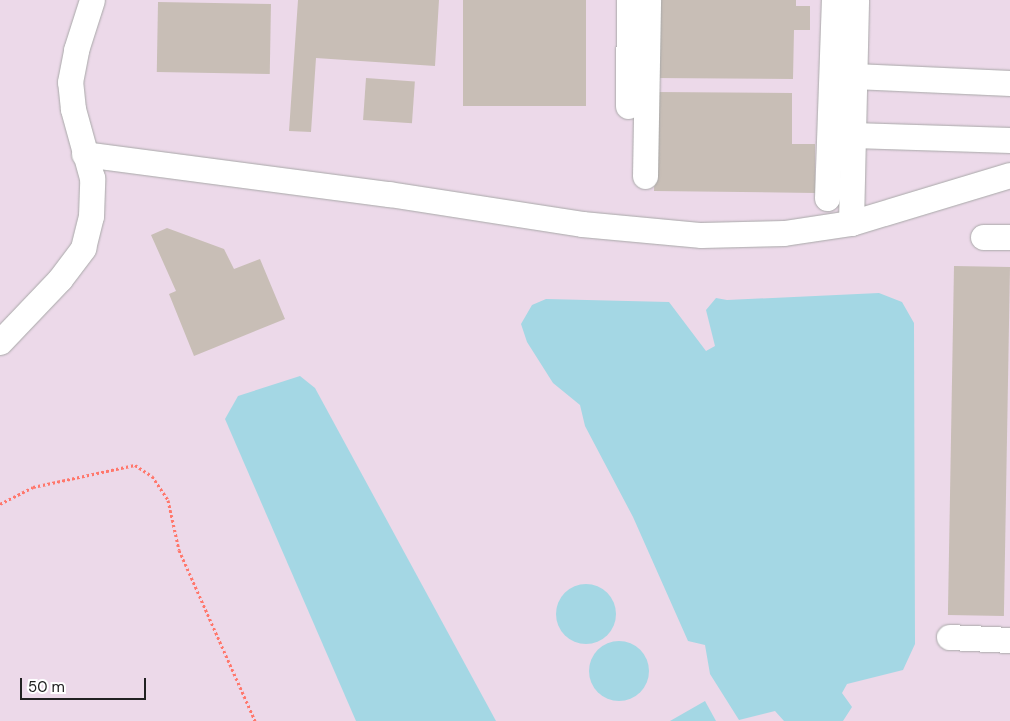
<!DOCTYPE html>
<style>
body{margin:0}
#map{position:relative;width:1010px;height:721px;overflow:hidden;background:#f2eee7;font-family:"DM Sans",sans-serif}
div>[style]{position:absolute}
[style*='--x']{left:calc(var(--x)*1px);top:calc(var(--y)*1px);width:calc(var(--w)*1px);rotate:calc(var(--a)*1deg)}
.industrial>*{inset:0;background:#ecd9e9;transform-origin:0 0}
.water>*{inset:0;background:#a4d7e4}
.round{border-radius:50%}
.building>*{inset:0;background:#c8beb6;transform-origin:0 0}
.path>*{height:3px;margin-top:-1.5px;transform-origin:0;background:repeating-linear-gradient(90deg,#ff776c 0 2.5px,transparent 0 5px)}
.roads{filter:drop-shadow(0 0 1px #a8a8a8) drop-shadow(0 0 1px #a8a8a8)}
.minor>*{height:25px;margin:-12.5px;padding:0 12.5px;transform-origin:12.5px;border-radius:12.5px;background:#fff}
span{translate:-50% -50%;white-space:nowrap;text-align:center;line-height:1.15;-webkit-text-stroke:4px #fff;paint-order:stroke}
.scale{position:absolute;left:20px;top:678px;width:126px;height:22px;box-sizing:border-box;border:2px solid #212121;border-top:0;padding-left:6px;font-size:15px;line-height:18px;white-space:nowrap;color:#212121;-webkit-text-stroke:4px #fff;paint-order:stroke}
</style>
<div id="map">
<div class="industrial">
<i style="left:0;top:0;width:1010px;height:721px"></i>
</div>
<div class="water">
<i style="clip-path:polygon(879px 293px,902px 302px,914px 323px,915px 644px,903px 670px,847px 684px,842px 693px,852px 707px,843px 721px,784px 721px,775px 711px,739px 720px,710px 674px,705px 645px,688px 641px,633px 517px,585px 426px,580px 405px,553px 383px,527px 342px,521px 324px,532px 305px,546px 299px,669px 302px,706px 351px,715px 346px,706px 310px,716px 298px,727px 300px)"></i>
<i style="clip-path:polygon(300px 376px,315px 388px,496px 721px,356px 721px,225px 419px,238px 396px)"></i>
<i class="round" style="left:556px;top:584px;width:60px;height:60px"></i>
<i class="round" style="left:589px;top:641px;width:60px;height:60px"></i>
<i style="clip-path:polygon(705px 701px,716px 721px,670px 721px)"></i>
</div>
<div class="building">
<i style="clip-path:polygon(298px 0,439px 0,435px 66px,316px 58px,311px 132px,289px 131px)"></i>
<i style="left:463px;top:0;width:123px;height:106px"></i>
<i style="clip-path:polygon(655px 0,796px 0,796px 6px,810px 6px,810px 30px,794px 30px,793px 79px,654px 78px)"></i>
<i style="left:158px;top:2px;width:113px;height:70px;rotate:1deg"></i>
<i style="left:366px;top:78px;width:49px;height:42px;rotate:4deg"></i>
<i style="clip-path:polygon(656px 92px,792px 93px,792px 144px,815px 144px,815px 193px,654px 191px)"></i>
<i style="clip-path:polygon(167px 228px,224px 249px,234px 269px,260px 259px,285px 319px,194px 356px,169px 294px,176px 291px,151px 235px)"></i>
<i style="left:954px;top:266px;width:56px;height:349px;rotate:1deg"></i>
</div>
<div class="path">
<i style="--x:0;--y:504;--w:37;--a:-27"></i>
<i style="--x:33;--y:487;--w:104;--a:-12.2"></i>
<i style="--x:135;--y:465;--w:20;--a:33"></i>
<i style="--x:152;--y:476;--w:29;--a:56"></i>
<i style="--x:168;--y:500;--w:51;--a:77.6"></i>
<i style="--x:179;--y:550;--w:187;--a:66"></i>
</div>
<div class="roads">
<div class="minor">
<i style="--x:854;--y:76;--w:156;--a:2.6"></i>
<i style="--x:628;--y:106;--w:106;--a:-89.5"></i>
<i style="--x:853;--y:135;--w:157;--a:1.8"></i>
<i style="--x:84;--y:154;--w:308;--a:7.5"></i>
<i style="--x:389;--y:194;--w:195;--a:8.8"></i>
<i style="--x:582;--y:224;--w:120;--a:5.3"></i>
<i style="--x:701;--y:235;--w:83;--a:-1.4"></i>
<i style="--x:784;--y:233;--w:68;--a:-8.5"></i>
<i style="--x:851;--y:223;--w:166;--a:-16.8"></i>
<i style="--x:645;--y:176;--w:176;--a:-89"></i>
<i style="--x:827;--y:198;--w:198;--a:-88"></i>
<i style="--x:851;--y:223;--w:223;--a:-88.7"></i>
<i style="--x:983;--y:237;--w:27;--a:0"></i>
<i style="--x:0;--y:342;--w:87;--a:-46.4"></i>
<i style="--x:60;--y:279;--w:39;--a:-53"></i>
<i style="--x:83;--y:248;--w:33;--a:-76"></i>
<i style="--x:91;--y:216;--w:38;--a:-88"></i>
<i style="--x:92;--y:178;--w:72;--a:-105.4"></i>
<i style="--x:73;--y:109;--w:27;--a:-96"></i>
<i style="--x:70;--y:82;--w:33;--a:-79"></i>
<i style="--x:76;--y:50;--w:52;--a:-72.3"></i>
<i style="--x:949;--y:637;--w:61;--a:2.8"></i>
</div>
</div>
<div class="scale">50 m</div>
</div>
